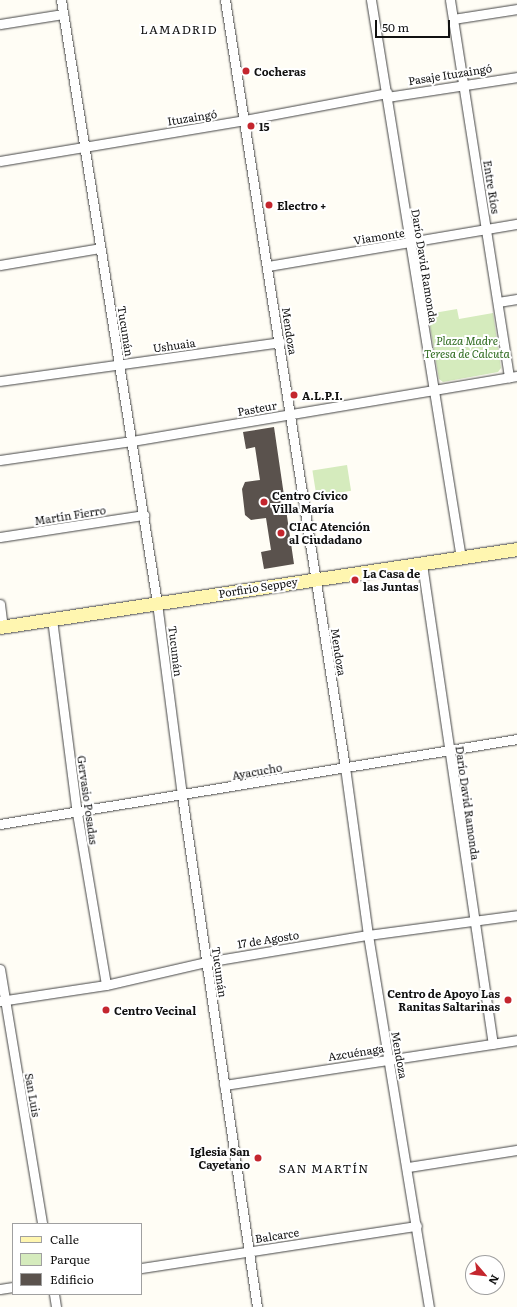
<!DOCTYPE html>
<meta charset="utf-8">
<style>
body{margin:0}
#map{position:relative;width:517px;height:1307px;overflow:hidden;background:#fffdf5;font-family:Literata,serif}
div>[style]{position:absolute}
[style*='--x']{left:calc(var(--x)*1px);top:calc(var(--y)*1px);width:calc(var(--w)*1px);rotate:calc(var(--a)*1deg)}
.green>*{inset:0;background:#d5ebbd;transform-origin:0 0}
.building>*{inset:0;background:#5a524d}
.roads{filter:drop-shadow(0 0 1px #444) drop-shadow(0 0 1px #444)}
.minor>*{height:9px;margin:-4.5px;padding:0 4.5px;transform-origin:4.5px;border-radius:4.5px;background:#fff}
.secondary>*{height:13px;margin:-6.5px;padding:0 6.5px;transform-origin:6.5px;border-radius:6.5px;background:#fff6b0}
.dots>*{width:11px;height:11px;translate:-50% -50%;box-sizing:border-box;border:2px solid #fff;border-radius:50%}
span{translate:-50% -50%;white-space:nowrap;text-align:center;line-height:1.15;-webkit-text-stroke:4px #fff;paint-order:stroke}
.poi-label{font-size:11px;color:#111;font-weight:700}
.left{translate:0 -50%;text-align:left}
.right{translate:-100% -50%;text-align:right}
.street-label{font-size:11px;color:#111}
.park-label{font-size:11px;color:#2f6b1f;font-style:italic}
.neighbourhood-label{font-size:12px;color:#111;letter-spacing:1px}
.legend{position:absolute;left:12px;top:1223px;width:130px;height:72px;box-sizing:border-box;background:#fff;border:1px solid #a0a0a0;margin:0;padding:5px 7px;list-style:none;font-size:12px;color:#111}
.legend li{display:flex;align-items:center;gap:8px;height:20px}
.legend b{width:20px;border:1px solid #a0a0a0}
.north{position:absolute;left:465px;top:1255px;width:40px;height:40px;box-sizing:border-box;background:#fff;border:1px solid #a0a0a0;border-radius:50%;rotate:118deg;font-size:11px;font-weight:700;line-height:16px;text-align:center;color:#111}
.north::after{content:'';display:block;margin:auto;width:14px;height:18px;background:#c4262e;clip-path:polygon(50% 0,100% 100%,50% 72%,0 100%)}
.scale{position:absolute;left:375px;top:20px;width:75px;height:18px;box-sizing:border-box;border:2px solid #111;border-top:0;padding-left:5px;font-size:12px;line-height:14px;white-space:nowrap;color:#111;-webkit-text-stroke:3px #fff;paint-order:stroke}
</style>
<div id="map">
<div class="green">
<i style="clip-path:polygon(457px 309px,459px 319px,493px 313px,501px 368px,498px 372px,443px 382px,439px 379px,428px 314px)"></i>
<i style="left:347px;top:465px;width:26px;height:35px;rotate:81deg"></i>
</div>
<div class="building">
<i style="clip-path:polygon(274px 427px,294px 564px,264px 569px,261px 552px,271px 550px,266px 518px,251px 520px,245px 515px,242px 489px,245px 482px,260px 480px,255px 447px,246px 449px,243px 432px)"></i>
</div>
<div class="roads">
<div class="minor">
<i style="--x:61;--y:0;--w:611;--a:80.95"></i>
<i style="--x:157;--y:603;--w:195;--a:82.6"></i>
<i style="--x:182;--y:796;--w:516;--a:81.65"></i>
<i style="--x:225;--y:0;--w:776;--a:81.11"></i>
<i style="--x:345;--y:767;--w:170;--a:82.2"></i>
<i style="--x:368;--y:935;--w:377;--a:80.7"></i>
<i style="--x:371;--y:0;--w:565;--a:80.84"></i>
<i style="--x:450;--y:0;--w:382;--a:81.1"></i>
<i style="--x:453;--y:19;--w:65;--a:-8.9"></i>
<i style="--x:0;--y:24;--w:64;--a:-9"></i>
<i style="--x:387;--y:97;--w:132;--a:-8.7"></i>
<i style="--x:0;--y:161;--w:247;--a:-9.5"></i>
<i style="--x:244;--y:120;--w:146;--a:-10.7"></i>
<i style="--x:0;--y:265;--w:101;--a:-9.6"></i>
<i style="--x:268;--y:266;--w:253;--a:-9.6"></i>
<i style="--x:498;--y:302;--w:19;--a:-9"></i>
<i style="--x:0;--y:381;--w:283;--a:-7.9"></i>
<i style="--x:0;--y:460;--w:133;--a:-8.2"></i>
<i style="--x:132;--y:441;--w:390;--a:-9.6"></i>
<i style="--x:0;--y:537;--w:146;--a:-8.7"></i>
<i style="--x:422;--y:564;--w:485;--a:81.6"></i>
<i style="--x:0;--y:604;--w:23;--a:83"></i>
<i style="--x:52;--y:619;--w:196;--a:82.7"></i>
<i style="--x:77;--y:813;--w:174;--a:80.4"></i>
<i style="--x:0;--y:824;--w:524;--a:-9.34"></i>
<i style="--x:0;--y:969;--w:258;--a:80.6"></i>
<i style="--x:0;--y:1001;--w:107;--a:-8.6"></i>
<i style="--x:106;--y:985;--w:103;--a:-13"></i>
<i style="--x:206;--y:962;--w:164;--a:-9.5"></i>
<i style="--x:368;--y:935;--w:150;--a:-7.6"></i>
<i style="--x:224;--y:1085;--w:296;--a:-8.7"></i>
<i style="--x:408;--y:1167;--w:110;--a:-8.9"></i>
<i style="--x:141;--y:1268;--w:279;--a:-8.7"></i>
<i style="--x:0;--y:1289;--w:13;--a:-9"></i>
<i style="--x:54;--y:1294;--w:13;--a:81"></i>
</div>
<div class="secondary">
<i style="--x:0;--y:627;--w:523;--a:-8.58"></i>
</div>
</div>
<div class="dots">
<i style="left:246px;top:71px;background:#c4262e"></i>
<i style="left:251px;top:126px;background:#c4262e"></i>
<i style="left:269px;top:205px;background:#c4262e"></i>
<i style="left:294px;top:395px;background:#c4262e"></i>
<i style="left:264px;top:502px;background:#c4262e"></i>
<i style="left:281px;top:533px;background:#c4262e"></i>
<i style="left:355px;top:580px;background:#c4262e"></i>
<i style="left:508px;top:1000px;background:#c4262e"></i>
<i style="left:106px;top:1010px;background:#c4262e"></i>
<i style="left:258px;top:1158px;background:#c4262e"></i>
</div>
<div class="poi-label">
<span class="left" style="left:254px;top:71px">Cocheras</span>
<span class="left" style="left:259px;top:126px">15</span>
<span class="left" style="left:277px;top:205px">Electro +</span>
<span class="left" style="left:302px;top:395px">A.L.P.I.</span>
<span class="left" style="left:272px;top:502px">Centro Cívico<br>Villa María</span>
<span class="left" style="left:289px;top:533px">CIAC Atención<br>al Ciudadano</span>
<span class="left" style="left:363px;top:580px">La Casa de<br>las Juntas</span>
<span class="right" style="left:500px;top:1000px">Centro de Apoyo Las<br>Ranitas Saltarinas</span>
<span class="left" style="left:114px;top:1010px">Centro Vecinal</span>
<span class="right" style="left:250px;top:1158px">Iglesia San<br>Cayetano</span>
</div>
<div class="street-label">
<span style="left:450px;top:74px;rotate:-9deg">Pasaje Ituzaingó</span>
<span style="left:192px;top:117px;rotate:-9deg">Ituzaingó</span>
<span style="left:492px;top:187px;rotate:81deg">Entre Ríos</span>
<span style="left:379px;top:236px;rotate:-9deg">Viamonte</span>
<span style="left:425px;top:266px;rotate:81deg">Darío David Ramonda</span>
<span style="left:126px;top:331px;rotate:81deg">Tucumán</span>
<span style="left:290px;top:331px;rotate:81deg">Mendoza</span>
<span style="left:174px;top:345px;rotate:-8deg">Ushuaia</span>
<span style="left:257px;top:408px;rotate:-10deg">Pasteur</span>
<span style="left:70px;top:515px;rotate:-9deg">Martín Fierro</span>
<span style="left:258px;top:587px;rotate:-9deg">Porfirio Seppey</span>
<span style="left:176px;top:651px;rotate:83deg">Tucumán</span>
<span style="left:339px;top:652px;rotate:81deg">Mendoza</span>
<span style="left:257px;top:771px;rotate:-10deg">Ayacucho</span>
<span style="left:88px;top:800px;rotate:82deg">Gervasio Posadas</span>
<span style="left:468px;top:803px;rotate:82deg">Darío David Ramonda</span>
<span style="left:268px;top:939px;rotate:-9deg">17 de Agosto</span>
<span style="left:220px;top:972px;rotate:82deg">Tucumán</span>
<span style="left:356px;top:1052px;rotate:-9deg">Azcuénaga</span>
<span style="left:400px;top:1055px;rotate:80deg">Mendoza</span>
<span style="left:33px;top:1095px;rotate:80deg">San Luis</span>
<span style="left:277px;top:1235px;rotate:-9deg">Balcarce</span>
</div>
<div class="park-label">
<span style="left:467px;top:347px">Plaza Madre<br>Teresa de Calcuta</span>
</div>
<div class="neighbourhood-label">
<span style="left:179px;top:30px">LAMADRID</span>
<span style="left:324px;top:1169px">SAN MARTÍN</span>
</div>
<ul class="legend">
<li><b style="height:5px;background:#fff6b0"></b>Calle</li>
<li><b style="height:11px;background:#d5ebbd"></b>Parque</li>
<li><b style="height:11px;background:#5a524d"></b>Edificio</li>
</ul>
<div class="north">N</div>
<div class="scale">50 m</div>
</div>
